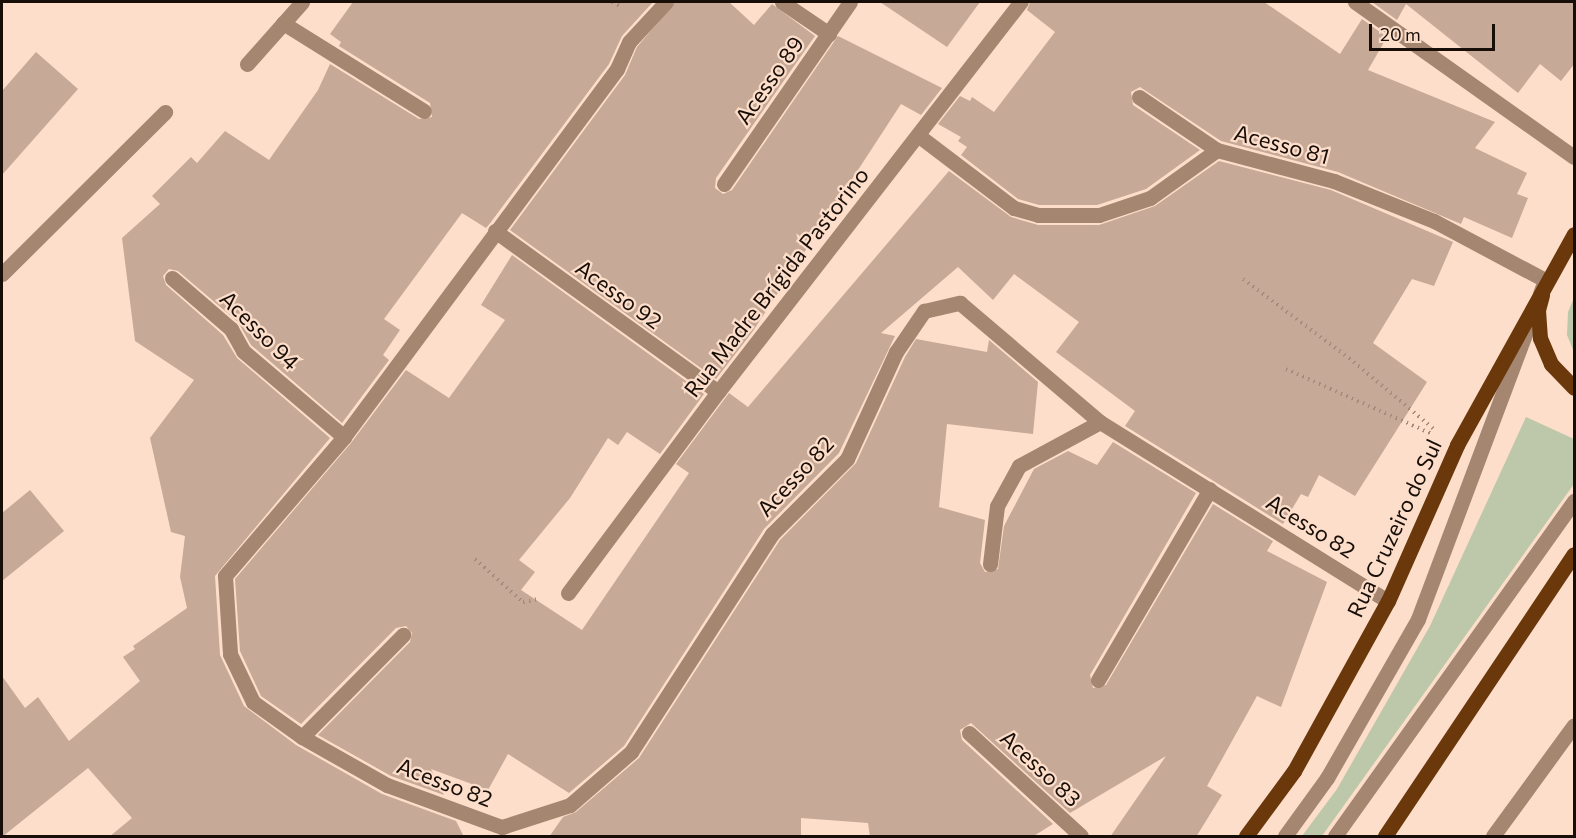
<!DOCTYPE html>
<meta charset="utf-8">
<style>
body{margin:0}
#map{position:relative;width:1576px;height:838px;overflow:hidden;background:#fcdeca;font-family:Commissioner,sans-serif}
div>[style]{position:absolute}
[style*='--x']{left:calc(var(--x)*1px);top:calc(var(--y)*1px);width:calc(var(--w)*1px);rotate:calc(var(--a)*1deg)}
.green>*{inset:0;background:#bcc8a9}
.building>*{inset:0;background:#c6a996}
.path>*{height:4px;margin-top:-2px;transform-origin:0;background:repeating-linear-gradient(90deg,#a38c7e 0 1.5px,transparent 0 6px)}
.minor>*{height:15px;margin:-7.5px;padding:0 7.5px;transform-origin:7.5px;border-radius:7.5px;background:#a48671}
.major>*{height:15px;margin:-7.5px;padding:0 7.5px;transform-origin:7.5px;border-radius:7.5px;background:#6a380b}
span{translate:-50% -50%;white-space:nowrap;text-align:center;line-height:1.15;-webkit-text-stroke:4.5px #fcdeca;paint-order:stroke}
.street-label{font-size:22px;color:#180e08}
.frame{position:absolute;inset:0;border:3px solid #180e08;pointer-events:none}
.scale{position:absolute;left:1369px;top:24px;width:126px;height:27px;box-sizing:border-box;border:3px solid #180e08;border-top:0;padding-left:8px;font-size:18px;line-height:21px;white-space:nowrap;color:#180e08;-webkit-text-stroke:4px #fcdeca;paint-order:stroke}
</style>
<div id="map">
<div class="green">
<i style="clip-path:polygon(1574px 298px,1574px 352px,1567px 335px,1568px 312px)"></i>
<i style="clip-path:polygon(1526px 417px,1574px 439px,1574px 484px,1322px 836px,1302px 836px,1337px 789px,1430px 626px)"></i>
</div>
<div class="building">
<i style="clip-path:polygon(353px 2px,653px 2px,622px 36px,609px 64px,491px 222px,486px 228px,462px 213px,384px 319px,400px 330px,383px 355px,389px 360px,342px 423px,251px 345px,238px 322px,178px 271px,169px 269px,163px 276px,166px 285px,223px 335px,237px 358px,330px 438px,215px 576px,220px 655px,244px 706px,296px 745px,382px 794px,456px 821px,464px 837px,109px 837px,132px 818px,88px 768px,2px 837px,2px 676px,25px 708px,38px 697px,69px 741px,140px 681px,123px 657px,135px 649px,133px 646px,187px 608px,180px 577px,185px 536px,171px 532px,150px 438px,194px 380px,135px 341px,122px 238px,160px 204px,152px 196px,191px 157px,197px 163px,225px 131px,269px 160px,318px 90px,330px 64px,419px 119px,432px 117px,430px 103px,339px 46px,341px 42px,330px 34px)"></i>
<i style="clip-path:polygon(675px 2px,729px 2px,754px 25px,772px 4px,815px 36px,716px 178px,715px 188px,723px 194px,732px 190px,838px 36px,942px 88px,921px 115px,901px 104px,753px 331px,716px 379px,510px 230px,625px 75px,637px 47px)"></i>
<i style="clip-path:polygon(880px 2px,980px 2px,947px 47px)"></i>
<i style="clip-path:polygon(1030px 2px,1264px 2px,1340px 54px,1362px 19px,1387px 37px,1368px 70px,1495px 122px,1475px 148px,1527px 173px,1517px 194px,1528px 198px,1512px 238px,1464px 217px,1461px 224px,1338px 172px,1221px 141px,1140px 87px,1131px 92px,1133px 105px,1200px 150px,1146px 189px,1097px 205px,1039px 205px,1018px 199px,961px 155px,967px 147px,958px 141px,961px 137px,938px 124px,960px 96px,970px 101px,972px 97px,994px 112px,1023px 74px,1055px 32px,1027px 10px)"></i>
<i style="clip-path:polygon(1372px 2px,1575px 2px,1575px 63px,1561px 81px,1540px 64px,1518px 93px,1406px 4px,1397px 20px)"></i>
<i style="clip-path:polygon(36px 52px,78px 89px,2px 175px,2px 91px)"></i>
<i style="clip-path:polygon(1219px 161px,1331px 190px,1453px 242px,1434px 286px,1412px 279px,1373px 343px,1427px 382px,1355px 496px,1319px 475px,1308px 497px,1301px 494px,1283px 524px,1125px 426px,1135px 411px,1056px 352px,1079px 322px,1014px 274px,993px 300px,958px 267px,881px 333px,895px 336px,839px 453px,764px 529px,624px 746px,569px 793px,508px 754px,488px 790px,431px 769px,444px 795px,391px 776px,318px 735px,410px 642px,412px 633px,406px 626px,396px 628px,301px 724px,261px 696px,240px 651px,235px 579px,351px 443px,406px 370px,449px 398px,505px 320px,481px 305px,512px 255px,704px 394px,660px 454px,627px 432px,618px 445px,608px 438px,570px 498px,519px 560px,535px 572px,521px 590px,582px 630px,689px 473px,676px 464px,729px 393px,748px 407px,949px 171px,1011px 217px,1038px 225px,1099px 225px,1155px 206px)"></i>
<i style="clip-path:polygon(916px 339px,987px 352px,989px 340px,1038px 382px,1033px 434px,947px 424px,939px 507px,985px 520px,980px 563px,985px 572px,998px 569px,1004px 526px,1034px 469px,1068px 451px,1097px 465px,1113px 442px,1196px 493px,1090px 675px,1093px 688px,1106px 685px,1213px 504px,1273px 541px,1267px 551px,1327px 582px,1281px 707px,1257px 696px,1207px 786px,1222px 795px,1196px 837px,1110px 837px,1166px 756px,1070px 813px,971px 723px,960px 730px,962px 740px,1053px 824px,1032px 837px,870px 837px,868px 823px,801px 818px,801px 837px,549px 837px,563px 817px,576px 812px,639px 758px,780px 540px,856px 463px,905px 357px)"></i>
<i style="clip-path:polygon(30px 490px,64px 531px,2px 581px,2px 513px)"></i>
</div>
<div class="path">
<i style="--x:612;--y:2;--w:11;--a:27"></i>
<i style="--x:1243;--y:279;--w:132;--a:36.7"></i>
<i style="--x:1349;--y:358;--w:111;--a:39.9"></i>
<i style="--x:1286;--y:369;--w:158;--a:24"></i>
<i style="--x:475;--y:559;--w:64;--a:41.9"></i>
<i style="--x:523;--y:602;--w:16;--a:-11"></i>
</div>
<div class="minor">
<i style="--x:666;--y:2;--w:54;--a:132.8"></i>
<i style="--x:629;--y:42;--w:30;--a:114"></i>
<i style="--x:617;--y:69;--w:458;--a:126.6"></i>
<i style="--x:344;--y:437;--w:183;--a:130.6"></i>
<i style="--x:225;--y:576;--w:78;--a:86.3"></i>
<i style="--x:230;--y:654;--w:53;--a:64.4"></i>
<i style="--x:253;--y:702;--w:60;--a:35.5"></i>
<i style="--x:302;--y:737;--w:98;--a:29.5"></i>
<i style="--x:387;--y:785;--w:122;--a:20.1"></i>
<i style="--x:502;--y:827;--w:71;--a:-17.9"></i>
<i style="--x:570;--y:805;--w:81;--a:-41"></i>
<i style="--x:631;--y:752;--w:260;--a:-57.1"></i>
<i style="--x:772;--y:534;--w:106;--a:-45"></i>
<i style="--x:847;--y:459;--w:118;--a:-65.4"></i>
<i style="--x:896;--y:352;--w:50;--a:-55.7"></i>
<i style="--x:924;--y:311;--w:37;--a:-13"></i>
<i style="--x:960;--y:303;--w:184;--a:40.4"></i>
<i style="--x:1100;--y:422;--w:339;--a:31.9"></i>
<i style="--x:782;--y:2;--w:57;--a:34.2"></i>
<i style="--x:1355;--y:2;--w:268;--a:35.3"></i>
<i style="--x:283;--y:23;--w:166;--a:32"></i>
<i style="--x:247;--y:64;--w:83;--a:-48.4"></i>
<i style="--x:1139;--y:97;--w:94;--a:34.2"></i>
<i style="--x:919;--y:136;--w:119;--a:37.2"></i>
<i style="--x:1014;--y:208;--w:25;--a:16"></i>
<i style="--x:1038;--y:215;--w:61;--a:0"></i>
<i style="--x:1099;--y:215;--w:54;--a:-18.4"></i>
<i style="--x:1150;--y:198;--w:82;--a:-35.6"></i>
<i style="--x:1217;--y:150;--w:121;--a:14.8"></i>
<i style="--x:1334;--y:181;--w:108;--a:21.8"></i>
<i style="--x:1434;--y:221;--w:126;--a:28"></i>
<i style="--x:1545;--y:280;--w:15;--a:110"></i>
<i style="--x:724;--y:184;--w:221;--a:-55.3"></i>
<i style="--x:495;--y:231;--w:275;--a:35.8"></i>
<i style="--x:2;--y:274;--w:230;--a:-44.8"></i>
<i style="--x:172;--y:278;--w:78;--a:40.8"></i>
<i style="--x:231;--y:329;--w:25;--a:61"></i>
<i style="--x:243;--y:351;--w:133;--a:40.4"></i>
<i style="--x:990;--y:564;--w:58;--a:-83.1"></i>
<i style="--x:997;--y:506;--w:46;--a:-61.2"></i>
<i style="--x:1019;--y:466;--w:92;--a:-28.5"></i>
<i style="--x:568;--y:593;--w:251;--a:-53.3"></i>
<i style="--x:718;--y:392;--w:494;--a:-52.2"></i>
<i style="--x:1098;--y:680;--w:221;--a:-59.6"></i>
<i style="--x:969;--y:733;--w:152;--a:42.6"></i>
<i style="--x:302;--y:737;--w:144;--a:-45.3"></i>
<i style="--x:1285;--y:836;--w:72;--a:-54.1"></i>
<i style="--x:1327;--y:778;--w:183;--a:-60.2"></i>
<i style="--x:1418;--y:619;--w:312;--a:-69.4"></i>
<i style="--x:1335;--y:836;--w:412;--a:-54.5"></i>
<i style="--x:1493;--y:836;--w:137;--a:-53.9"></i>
</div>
<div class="major">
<i style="--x:1542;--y:295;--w:16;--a:105"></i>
<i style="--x:1538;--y:310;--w:28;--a:86"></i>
<i style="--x:1540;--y:338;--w:28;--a:67"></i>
<i style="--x:1551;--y:364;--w:33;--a:46"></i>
<i style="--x:1246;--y:836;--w:81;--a:-53.6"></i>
<i style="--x:1294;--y:771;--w:194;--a:-61.1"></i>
<i style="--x:1388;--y:601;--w:171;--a:-66.1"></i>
<i style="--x:1457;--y:445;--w:241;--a:-61"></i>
<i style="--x:1385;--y:836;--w:339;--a:-56.2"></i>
</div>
<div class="street-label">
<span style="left:769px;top:80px;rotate:-55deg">Acesso 89</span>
<span style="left:1282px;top:144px;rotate:15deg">Acesso 81</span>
<span style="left:776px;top:282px;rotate:-52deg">Rua Madre Brígida Pastorino</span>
<span style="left:619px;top:294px;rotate:36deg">Acesso 92</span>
<span style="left:260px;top:330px;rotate:45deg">Acesso 94</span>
<span style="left:795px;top:476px;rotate:-47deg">Acesso 82</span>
<span style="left:1311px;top:526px;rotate:32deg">Acesso 82</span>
<span style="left:1394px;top:528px;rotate:-65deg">Rua Cruzeiro do Sul</span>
<span style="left:1041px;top:768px;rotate:43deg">Acesso 83</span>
<span style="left:445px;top:782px;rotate:21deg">Acesso 82</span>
</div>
<div class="frame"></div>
<div class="scale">20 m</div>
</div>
